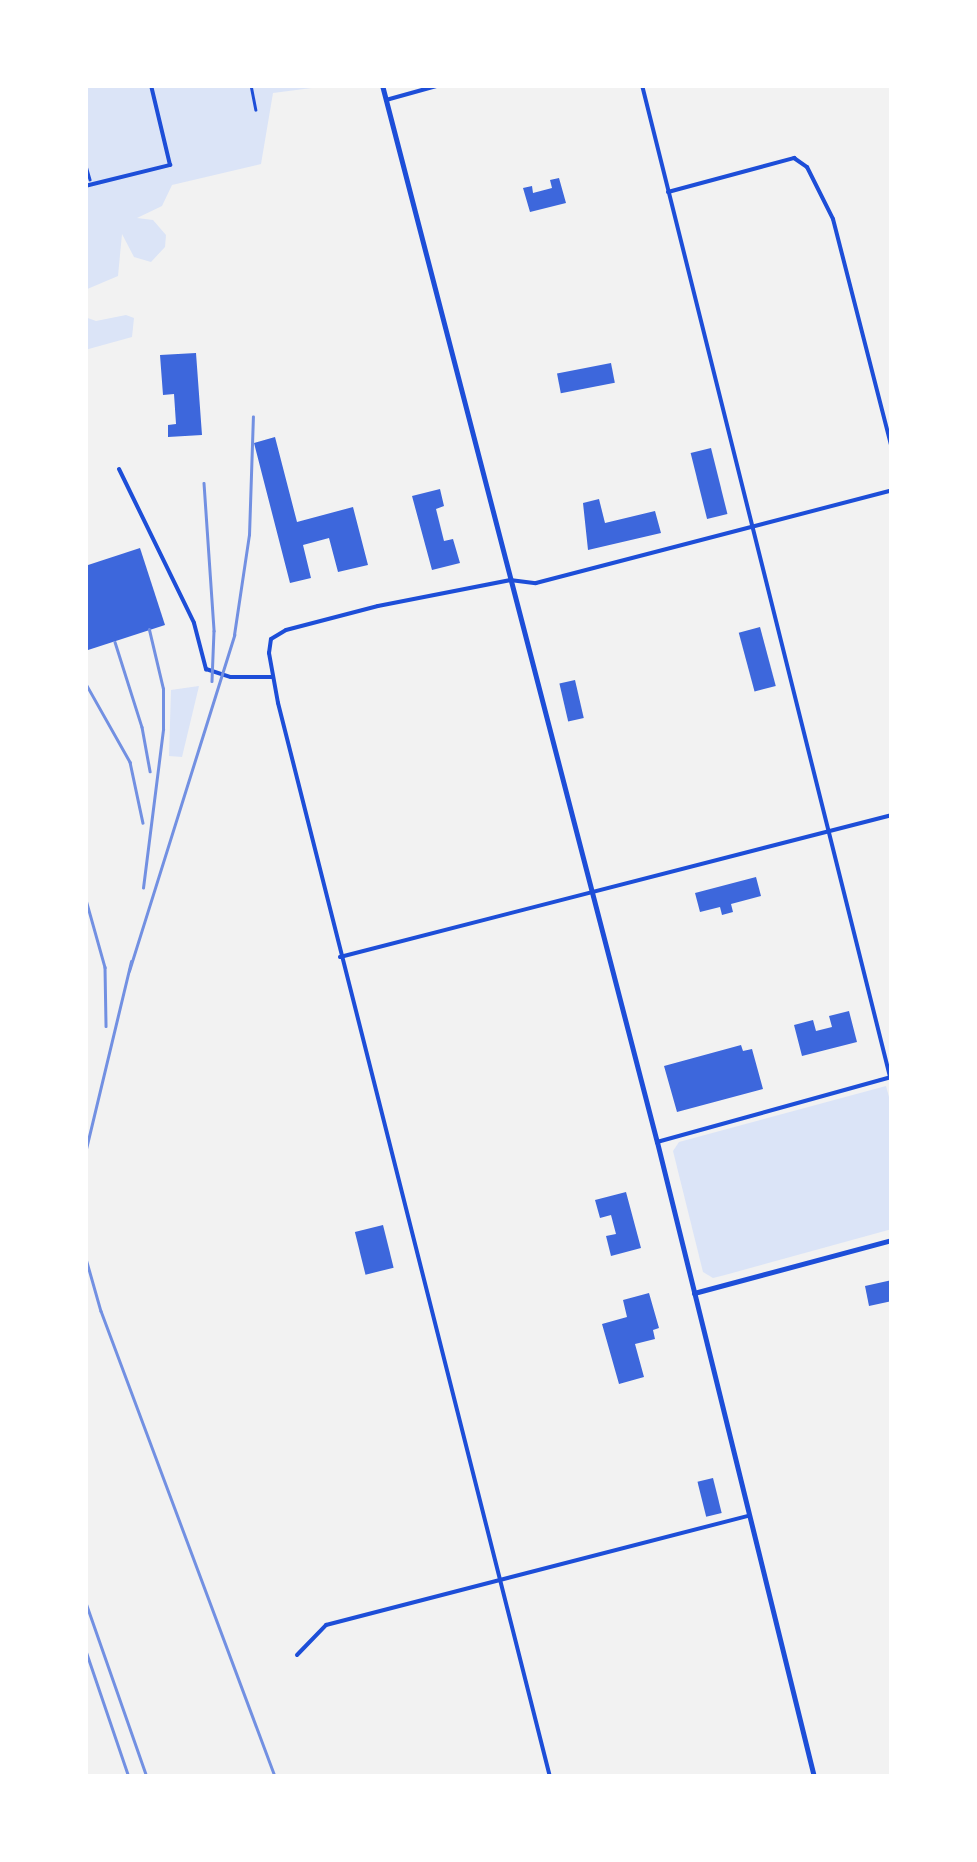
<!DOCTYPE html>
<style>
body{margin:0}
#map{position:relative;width:977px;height:1862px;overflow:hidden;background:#f2f2f2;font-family:"Source Sans 3",sans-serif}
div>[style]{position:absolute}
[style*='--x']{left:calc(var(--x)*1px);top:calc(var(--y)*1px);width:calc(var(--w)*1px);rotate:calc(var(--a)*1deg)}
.green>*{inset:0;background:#dbe4f7}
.building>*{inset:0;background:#3d67dc;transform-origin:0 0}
.path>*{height:2.5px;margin:-1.25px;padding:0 1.25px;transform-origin:1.25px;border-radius:1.25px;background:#1d4ed8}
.minor>*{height:4px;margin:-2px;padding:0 2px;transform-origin:2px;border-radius:2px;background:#1d4ed8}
.tertiary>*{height:5px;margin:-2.5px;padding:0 2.5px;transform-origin:2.5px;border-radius:2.5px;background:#1d4ed8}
.rail>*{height:2.5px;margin:-1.25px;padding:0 1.25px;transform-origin:1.25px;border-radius:1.25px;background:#7290e2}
span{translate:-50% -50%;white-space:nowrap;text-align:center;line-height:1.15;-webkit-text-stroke:9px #fff;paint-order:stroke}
.frame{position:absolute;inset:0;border:88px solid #fff;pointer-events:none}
</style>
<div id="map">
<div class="green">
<i style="clip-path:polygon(85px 85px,335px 85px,273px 93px,261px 164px,172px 185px,162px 206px,137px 218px,153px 220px,166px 235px,165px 247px,151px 262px,134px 257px,122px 234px,118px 276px,85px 290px)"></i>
<i style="clip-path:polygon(126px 315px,134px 318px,132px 337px,85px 350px,85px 317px,96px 321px)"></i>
<i style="clip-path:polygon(199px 686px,182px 757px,169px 756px,171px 690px)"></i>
<i style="clip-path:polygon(886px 1086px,892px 1108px,892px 1229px,725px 1275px,713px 1278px,703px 1272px,673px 1151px,679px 1142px)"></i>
</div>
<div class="building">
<i style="clip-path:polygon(559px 178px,566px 203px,530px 212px,523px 188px,532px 186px,533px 193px,552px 188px,550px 180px)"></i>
<i style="clip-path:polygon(196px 353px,202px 435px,168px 437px,168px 425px,176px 424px,174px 394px,163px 395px,160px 355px)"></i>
<i style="left:611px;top:363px;width:20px;height:55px;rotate:79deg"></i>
<i style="clip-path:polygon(275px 437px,297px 522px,353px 507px,368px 565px,338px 572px,329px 538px,303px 545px,311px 578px,290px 583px,254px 443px)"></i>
<i style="left:711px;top:448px;width:68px;height:21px;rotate:76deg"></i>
<i style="clip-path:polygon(440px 489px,444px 506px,436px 509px,444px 541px,453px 539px,460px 563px,432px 570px,412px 496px)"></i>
<i style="clip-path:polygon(599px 499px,605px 523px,655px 511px,661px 533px,588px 550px,583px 503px)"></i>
<i style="clip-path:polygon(140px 548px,165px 625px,85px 651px,85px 566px)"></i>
<i style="left:760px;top:627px;width:61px;height:22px;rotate:75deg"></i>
<i style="left:575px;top:680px;width:39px;height:16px;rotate:77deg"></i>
<i style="clip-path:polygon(756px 877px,761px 896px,731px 904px,733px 912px,722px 915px,720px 907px,700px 912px,695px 893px)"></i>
<i style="clip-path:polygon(849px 1011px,857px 1042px,802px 1056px,794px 1025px,813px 1020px,816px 1031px,832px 1027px,829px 1016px)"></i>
<i style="clip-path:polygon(741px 1045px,743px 1051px,752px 1049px,763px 1089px,677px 1112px,664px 1066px)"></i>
<i style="clip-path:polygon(626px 1192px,641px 1248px,611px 1256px,606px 1236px,616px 1234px,611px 1215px,600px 1218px,595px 1200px)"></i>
<i style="left:383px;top:1225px;width:44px;height:29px;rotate:76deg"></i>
<i style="clip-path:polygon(892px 1280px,892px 1301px,869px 1306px,865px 1286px)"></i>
<i style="clip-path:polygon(649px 1293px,659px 1328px,653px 1330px,655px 1339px,635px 1344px,644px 1377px,619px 1384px,602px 1324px,627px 1317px,623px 1300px)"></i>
<i style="left:713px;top:1478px;width:36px;height:16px;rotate:76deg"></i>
</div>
<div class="path">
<i style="--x:251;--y:85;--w:25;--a:79"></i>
<i style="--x:85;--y:162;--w:18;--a:74"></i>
</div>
<div class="minor">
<i style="--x:642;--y:85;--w:1023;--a:75.96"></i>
<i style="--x:386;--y:100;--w:56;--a:-15.5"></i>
<i style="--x:85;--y:186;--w:88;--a:-13.9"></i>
<i style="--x:170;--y:165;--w:82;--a:-103.4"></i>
<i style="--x:668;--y:192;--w:131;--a:-15.1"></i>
<i style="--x:794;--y:158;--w:16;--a:35"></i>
<i style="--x:807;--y:167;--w:58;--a:63.4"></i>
<i style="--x:833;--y:219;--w:236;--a:75.6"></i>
<i style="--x:119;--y:469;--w:171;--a:64"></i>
<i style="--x:194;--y:623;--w:48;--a:75.4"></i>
<i style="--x:206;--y:669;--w:26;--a:18"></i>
<i style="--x:231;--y:677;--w:42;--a:0"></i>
<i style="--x:340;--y:957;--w:570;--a:-14.43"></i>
<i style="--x:657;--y:1142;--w:244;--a:-15.5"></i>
<i style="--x:297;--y:1655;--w:42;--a:-46"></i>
<i style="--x:326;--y:1625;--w:436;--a:-14.5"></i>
<i style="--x:550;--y:1777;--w:1108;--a:-104.21"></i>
<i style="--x:278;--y:703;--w:51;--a:-100.2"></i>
<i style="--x:269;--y:653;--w:14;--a:-82"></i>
<i style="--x:271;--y:639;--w:17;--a:-31"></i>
<i style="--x:286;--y:630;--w:95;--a:-14.6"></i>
<i style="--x:378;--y:606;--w:135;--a:-11.1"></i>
<i style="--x:510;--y:580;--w:26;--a:7"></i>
<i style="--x:536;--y:583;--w:368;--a:-14.6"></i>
</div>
<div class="tertiary">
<i style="--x:382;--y:85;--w:1092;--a:75.42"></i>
<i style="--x:657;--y:1142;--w:654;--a:76.11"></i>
<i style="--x:694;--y:1293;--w:205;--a:-15"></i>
</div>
<div class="rail">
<i style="--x:204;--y:483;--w:148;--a:86.1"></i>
<i style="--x:214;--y:631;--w:50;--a:92.3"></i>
<i style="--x:115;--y:642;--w:89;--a:72.4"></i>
<i style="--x:142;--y:727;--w:45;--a:79.7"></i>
<i style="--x:85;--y:682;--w:92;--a:60.6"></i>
<i style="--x:130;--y:762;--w:62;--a:78"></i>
<i style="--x:143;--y:888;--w:160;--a:-82.8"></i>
<i style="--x:163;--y:729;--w:40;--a:-90"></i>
<i style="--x:163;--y:689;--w:61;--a:-103.3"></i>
<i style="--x:85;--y:896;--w:74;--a:74.3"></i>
<i style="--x:105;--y:967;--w:59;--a:89"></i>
<i style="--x:129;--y:971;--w:352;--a:-72.6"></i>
<i style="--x:234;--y:635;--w:101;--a:-81.5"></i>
<i style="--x:249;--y:535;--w:118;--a:-88.1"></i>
<i style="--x:85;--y:1153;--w:197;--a:-76.5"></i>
<i style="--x:85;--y:1255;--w:58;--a:74.1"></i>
<i style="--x:101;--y:1311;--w:497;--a:69.5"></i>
<i style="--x:85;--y:1600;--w:188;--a:70.7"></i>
<i style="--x:85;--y:1648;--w:136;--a:71.2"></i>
</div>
<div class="frame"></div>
</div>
